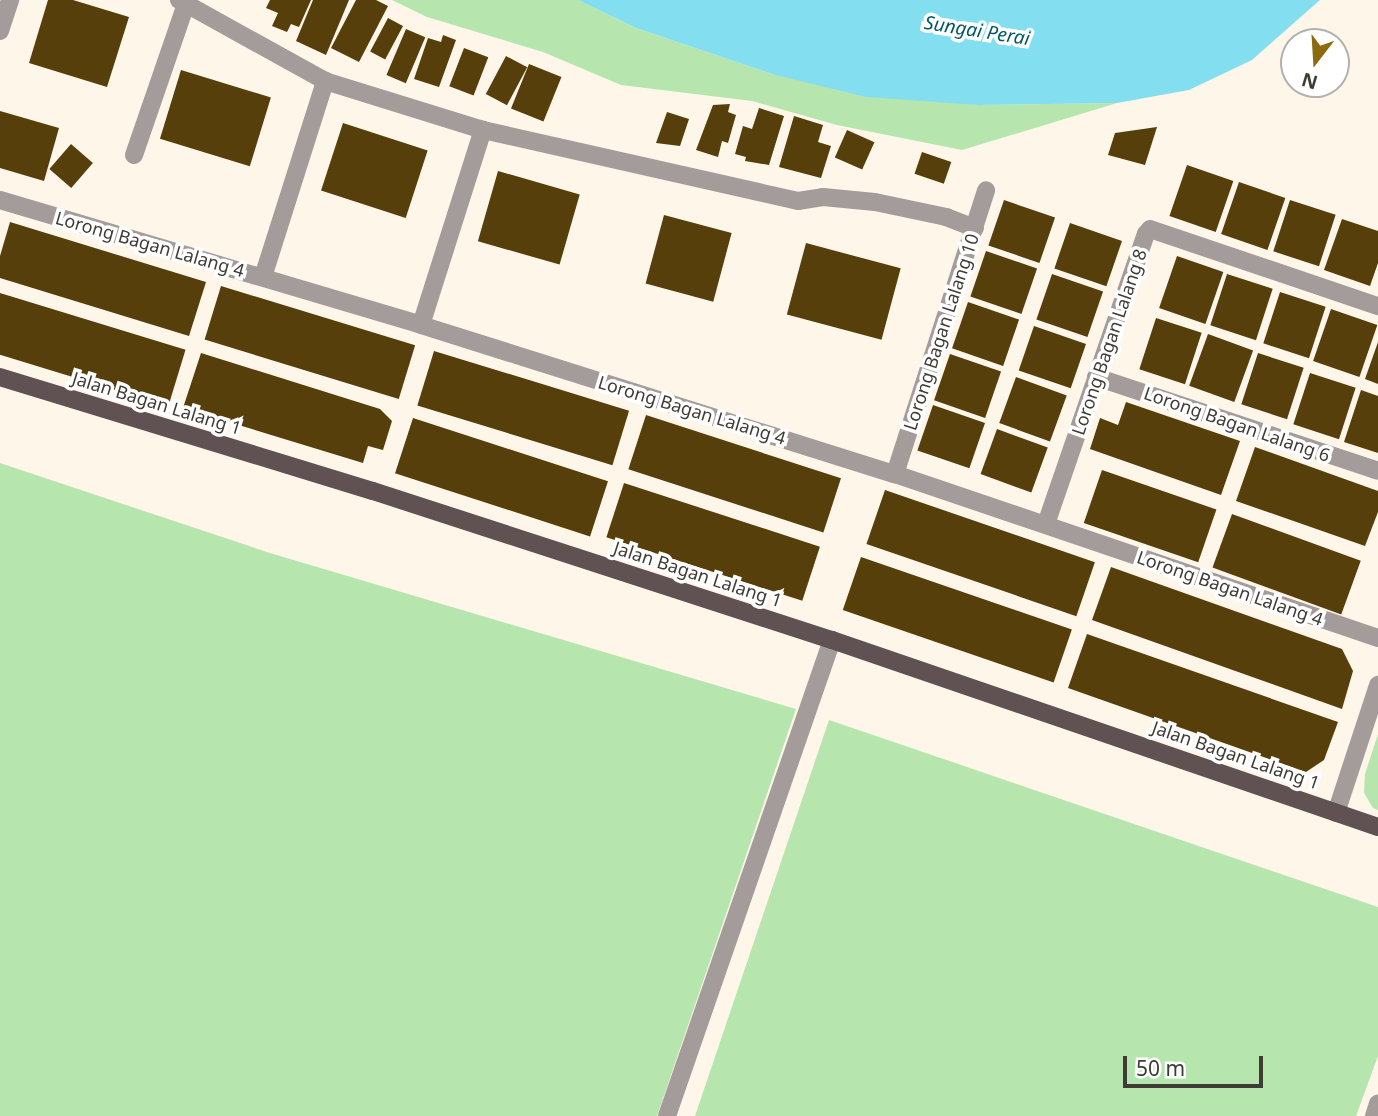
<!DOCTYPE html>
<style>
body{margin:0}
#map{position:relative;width:1378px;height:1116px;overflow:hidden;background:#fef6e9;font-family:"Noto Sans",sans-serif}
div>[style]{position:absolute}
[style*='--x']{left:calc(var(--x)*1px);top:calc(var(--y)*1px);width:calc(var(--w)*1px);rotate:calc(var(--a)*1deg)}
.green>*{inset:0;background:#b6e5ae}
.water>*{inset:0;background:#83dfef}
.building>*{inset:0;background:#563f0b;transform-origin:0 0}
.minor>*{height:18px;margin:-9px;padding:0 9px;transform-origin:9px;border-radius:9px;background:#a49b9b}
.major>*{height:18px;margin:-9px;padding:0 9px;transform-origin:9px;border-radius:9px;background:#605152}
span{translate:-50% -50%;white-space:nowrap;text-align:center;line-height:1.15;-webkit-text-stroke:7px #fff;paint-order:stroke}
.street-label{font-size:18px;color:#3f3c35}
.water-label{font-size:19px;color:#035863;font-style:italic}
.north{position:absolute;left:1280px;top:28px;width:70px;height:70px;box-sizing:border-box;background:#fff;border:2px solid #b2b1ae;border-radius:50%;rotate:197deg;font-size:19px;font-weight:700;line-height:28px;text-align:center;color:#3f3c35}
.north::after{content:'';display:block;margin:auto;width:24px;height:32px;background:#8b6b0c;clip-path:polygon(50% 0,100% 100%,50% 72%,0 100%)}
.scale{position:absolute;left:1123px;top:1056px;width:140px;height:32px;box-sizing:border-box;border:4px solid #3f3c35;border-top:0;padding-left:9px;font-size:21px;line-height:24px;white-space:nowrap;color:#3f3c35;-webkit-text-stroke:5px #fff;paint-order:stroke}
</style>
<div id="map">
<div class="green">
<i style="clip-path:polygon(392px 0,578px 0,636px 28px,772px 74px,978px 105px,1117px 103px,962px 150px,837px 125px,752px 101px,621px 85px,543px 52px,427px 17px)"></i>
<i style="clip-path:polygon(0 463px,270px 553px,796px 709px,657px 1116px,0 1116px)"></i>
<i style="clip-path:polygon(829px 720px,1378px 907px,1378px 1056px,1356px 1116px,695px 1116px)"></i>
<i style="clip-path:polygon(1378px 734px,1378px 810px,1373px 808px,1364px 793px,1365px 774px)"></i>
</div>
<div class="water">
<i style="clip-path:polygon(578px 0,1320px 0,1252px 60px,1189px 90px,1117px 103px,978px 105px,866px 97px,772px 74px,636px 28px)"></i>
</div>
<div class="building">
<i style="clip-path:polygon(48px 0,73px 0,129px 17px,107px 87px,29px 63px)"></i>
<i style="clip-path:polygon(270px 0,311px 0,299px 27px,291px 24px,287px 32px,272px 26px,278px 13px,266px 8px)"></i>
<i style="clip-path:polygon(313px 0,349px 0,326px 55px,296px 41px)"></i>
<i style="clip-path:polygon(356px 0,376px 0,388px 6px,359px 62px,331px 48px)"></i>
<i style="left:388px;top:18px;width:17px;height:38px;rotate:28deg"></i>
<i style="left:406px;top:29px;width:21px;height:50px;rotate:23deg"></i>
<i style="clip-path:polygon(443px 35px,456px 40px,439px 87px,414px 79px,428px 38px,441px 42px)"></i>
<i style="left:464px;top:48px;width:26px;height:41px;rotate:21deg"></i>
<i style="left:506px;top:56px;width:24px;height:43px;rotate:28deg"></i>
<i style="left:529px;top:64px;width:35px;height:48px;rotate:22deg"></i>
<i style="left:181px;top:70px;width:94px;height:72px;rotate:17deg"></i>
<i style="clip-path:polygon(730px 104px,728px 112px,736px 115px,728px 143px,722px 141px,718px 157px,696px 150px,713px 105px)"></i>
<i style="clip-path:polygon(759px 108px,784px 116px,769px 165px,745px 161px,746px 157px,735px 154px,743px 126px,752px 129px)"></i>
<i style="clip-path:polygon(0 111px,59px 128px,44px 181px,0 168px)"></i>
<i style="clip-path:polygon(667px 112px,689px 119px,680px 146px,656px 143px)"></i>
<i style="clip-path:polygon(794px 116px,823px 125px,818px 142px,831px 146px,821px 178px,779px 167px)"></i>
<i style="left:343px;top:123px;width:89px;height:71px;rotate:18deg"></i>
<i style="clip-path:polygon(1157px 127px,1145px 165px,1108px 155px,1115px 133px)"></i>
<i style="left:847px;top:130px;width:30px;height:30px;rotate:24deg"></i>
<i style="left:71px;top:144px;width:29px;height:33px;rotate:41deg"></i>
<i style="left:922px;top:152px;width:31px;height:23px;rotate:19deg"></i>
<i style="left:1187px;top:165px;width:49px;height:54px;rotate:19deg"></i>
<i style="left:498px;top:171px;width:85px;height:73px;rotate:16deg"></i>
<i style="left:1239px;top:182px;width:49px;height:55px;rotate:19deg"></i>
<i style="left:1004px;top:200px;width:54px;height:48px;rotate:19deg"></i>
<i style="left:1290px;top:200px;width:48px;height:54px;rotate:18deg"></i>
<i style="left:664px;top:215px;width:70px;height:71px;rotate:15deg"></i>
<i style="clip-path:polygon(1342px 219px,1378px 231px,1378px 263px,1370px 286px,1324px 270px)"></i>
<i style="clip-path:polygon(10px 222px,206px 282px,189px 336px,0 278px,0 256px)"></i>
<i style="left:1070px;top:223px;width:55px;height:48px;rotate:19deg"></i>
<i style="left:806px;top:243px;width:98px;height:74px;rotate:15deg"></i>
<i style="left:986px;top:251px;width:54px;height:48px;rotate:19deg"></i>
<i style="left:1177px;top:256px;width:49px;height:55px;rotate:19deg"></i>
<i style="left:1052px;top:274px;width:54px;height:48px;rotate:19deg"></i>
<i style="left:1227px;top:274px;width:48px;height:54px;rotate:18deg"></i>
<i style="left:221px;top:286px;width:203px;height:56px;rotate:17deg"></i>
<i style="left:1280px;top:292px;width:48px;height:54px;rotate:18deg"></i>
<i style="left:0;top:293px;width:194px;height:59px;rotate:17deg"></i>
<i style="left:968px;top:302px;width:54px;height:49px;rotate:19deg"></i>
<i style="left:1331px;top:309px;width:49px;height:55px;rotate:19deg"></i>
<i style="left:1156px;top:318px;width:48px;height:54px;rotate:18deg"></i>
<i style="left:1034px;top:326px;width:55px;height:47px;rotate:19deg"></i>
<i style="left:1208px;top:334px;width:48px;height:55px;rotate:20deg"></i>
<i style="clip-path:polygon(1378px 342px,1378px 384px,1365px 379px)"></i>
<i style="left:434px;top:351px;width:204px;height:57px;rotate:17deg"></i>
<i style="clip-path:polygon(201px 353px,380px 409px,392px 421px,383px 450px,368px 446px,363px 463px,183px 408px)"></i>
<i style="left:1258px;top:353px;width:48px;height:54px;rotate:18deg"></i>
<i style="left:950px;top:354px;width:54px;height:49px;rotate:19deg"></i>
<i style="left:1310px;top:373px;width:48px;height:54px;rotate:18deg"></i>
<i style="left:1016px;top:377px;width:54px;height:49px;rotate:20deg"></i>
<i style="clip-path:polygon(1361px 390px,1378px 396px,1378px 453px,1344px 442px)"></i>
<i style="clip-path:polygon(1126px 402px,1240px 441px,1221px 495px,1090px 449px,1100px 418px,1118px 425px)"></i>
<i style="left:933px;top:405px;width:55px;height:48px;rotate:19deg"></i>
<i style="left:646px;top:415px;width:205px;height:57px;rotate:18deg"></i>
<i style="left:413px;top:418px;width:205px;height:58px;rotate:18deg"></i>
<i style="left:997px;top:429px;width:54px;height:48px;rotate:20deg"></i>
<i style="clip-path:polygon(1255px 447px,1378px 491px,1378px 512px,1365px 546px,1236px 501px)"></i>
<i style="left:1102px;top:470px;width:121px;height:56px;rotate:19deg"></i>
<i style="left:624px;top:483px;width:206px;height:57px;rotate:18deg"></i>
<i style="left:885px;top:490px;width:222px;height:57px;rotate:19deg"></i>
<i style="left:1232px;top:514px;width:137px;height:57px;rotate:20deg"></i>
<i style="left:861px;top:557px;width:223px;height:56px;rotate:19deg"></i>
<i style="clip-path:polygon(1111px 567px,1342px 649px,1353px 671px,1342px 709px,1092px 620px)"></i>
<i style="clip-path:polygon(1087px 634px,1338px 722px,1324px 760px,1306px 772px,1068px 688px)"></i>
</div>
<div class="minor">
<i style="--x:179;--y:0;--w:167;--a:29"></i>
<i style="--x:325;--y:81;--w:165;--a:17.2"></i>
<i style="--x:483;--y:130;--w:323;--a:12.7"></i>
<i style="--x:798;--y:201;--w:25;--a:-9"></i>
<i style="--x:823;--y:197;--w:52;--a:5.5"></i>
<i style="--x:875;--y:202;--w:73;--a:11.9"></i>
<i style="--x:946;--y:217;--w:31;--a:21"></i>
<i style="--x:0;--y:31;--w:33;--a:-72"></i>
<i style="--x:134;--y:155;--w:160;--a:-71"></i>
<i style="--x:0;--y:200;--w:439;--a:16.5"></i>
<i style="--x:421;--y:325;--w:497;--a:17.5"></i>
<i style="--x:895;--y:474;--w:510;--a:18.75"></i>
<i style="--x:263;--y:277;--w:206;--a:-72.4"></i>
<i style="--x:421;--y:325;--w:205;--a:-72.4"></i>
<i style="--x:1096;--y:377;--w:297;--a:18.4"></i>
<i style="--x:895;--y:474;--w:298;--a:-72.2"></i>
<i style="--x:1046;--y:524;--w:307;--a:-71"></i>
<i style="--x:1146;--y:234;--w:6;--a:-51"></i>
<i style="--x:1150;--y:229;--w:241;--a:18.7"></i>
<i style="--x:1336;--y:813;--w:135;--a:-71.8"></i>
<i style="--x:667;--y:1116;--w:504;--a:-70.88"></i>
<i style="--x:1374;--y:1116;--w:13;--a:-72"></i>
</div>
<div class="major">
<i style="--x:0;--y:377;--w:390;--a:17"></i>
<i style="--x:373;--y:491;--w:483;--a:18"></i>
<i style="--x:832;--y:640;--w:577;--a:18.91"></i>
</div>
<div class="street-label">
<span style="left:150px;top:244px;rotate:16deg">Lorong Bagan Lalang 4</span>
<span style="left:941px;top:332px;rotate:-72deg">Lorong Bagan Lalang 10</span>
<span style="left:1109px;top:342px;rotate:-71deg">Lorong Bagan Lalang 8</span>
<span style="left:157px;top:403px;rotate:17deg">Jalan Bagan Lalang 1</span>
<span style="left:692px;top:410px;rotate:17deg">Lorong Bagan Lalang 4</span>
<span style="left:1237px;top:424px;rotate:19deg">Lorong Bagan Lalang 6</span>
<span style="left:698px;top:574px;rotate:18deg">Jalan Bagan Lalang 1</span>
<span style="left:1230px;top:588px;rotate:19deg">Lorong Bagan Lalang 4</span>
<span style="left:1236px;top:755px;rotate:19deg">Jalan Bagan Lalang 1</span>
</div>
<div class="water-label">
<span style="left:977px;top:31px;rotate:9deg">Sungai Perai</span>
</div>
<div class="north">N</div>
<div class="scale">50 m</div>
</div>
